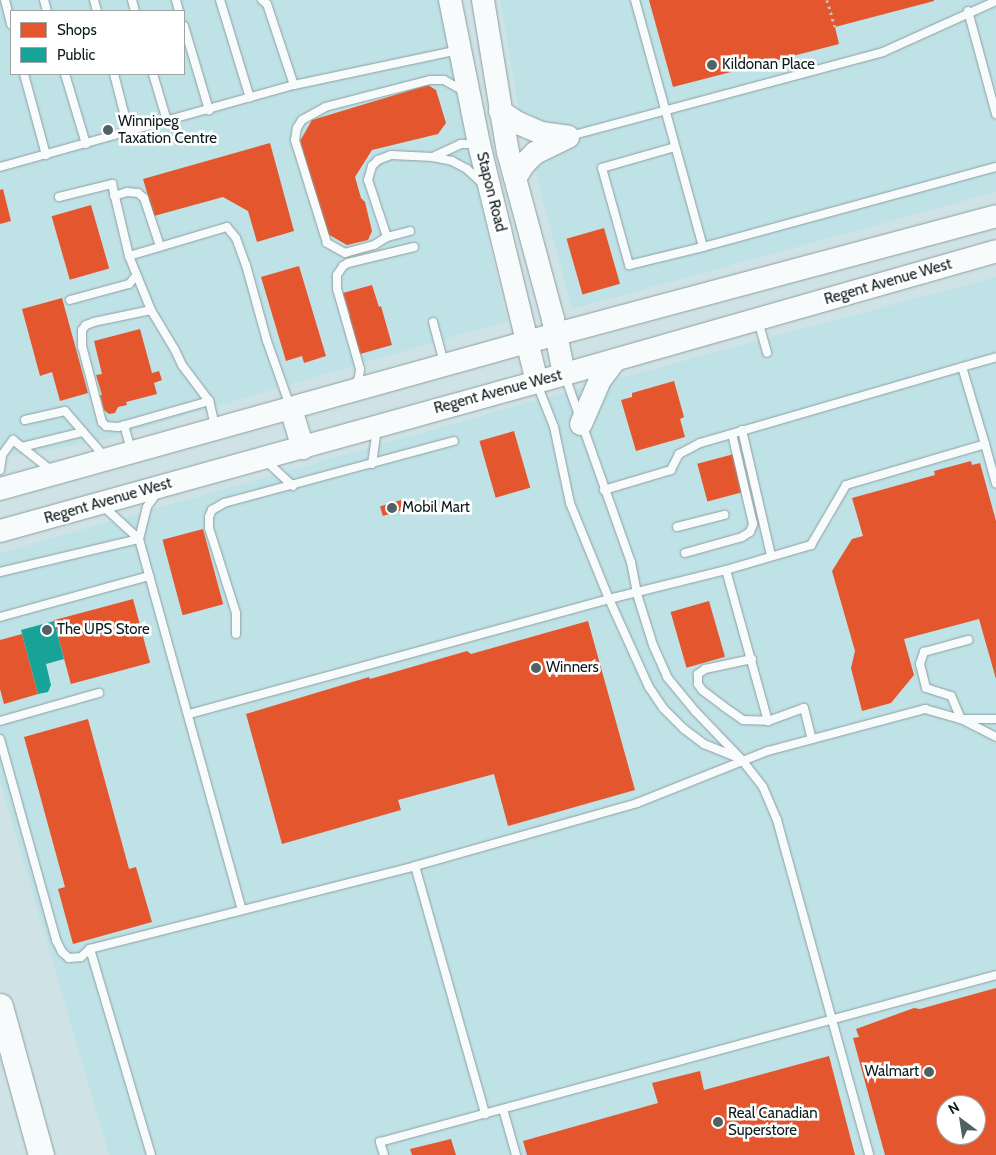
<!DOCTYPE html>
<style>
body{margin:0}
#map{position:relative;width:996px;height:1155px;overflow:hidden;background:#cfe3e6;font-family:Cabin,sans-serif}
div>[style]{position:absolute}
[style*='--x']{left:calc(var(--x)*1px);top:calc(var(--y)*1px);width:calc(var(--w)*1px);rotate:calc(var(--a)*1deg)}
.built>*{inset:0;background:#bfe2e7}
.shops>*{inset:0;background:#e4572e;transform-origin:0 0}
.public>*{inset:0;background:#17a398}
.path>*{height:2.5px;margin-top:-1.25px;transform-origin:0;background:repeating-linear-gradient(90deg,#bec4c5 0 2.5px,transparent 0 6.5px)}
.roads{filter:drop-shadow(0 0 1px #8e9ea0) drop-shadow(0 0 1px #8e9ea0)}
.lane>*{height:8px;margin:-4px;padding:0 4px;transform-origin:4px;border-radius:4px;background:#f8fbfb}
.secondary>*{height:22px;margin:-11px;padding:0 11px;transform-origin:11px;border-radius:11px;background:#f8fbfb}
.primary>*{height:25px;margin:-12.5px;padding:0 12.5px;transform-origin:12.5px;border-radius:12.5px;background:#f8fbfb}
.dots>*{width:14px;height:14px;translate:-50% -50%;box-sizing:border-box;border:2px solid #fff;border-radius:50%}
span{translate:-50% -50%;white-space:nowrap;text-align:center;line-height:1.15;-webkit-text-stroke:5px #fff;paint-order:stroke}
.poi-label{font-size:15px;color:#0c1b1c}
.left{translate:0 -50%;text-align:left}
.right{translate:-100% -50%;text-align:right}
.street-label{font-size:15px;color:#0c1b1c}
.legend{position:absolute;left:10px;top:10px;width:175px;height:65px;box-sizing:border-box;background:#fff;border:1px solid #9ea4a4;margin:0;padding:6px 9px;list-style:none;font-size:15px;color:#0c1b1c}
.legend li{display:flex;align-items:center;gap:10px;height:25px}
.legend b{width:25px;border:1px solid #9ea4a4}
.north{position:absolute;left:936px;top:1095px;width:50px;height:50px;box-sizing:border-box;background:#fff;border:1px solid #9ea4a4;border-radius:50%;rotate:329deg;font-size:14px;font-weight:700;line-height:20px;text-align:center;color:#0c1b1c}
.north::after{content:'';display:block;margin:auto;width:18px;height:22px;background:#506163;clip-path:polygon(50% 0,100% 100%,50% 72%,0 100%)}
</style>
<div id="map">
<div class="built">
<i style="clip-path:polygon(evenodd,0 0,440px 0,463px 124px,507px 321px,98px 441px,0 458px,0 0,11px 11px,184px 11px,184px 74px,11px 74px,11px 11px)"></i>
<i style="clip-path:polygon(500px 0,996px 0,996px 192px,572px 309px,519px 111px)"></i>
<i style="clip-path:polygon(evenodd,996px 277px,996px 1155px,109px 1155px,0 781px,0 553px,530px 402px,996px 277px,946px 1105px,976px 1105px,976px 1135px,946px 1135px,946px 1105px)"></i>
</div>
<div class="shops">
<i style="clip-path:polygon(649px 0,934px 0,934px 1px,835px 27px,839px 44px,673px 87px)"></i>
<i style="clip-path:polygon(428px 85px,436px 90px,446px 123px,438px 134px,372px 150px,355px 177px,361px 198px,365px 202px,372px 231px,368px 240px,347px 245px,326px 233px,300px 141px,312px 120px)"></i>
<i style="clip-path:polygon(270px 143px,294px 231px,257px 242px,248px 211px,223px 197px,154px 216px,143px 179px)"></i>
<i style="clip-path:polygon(3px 189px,11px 221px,0 224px,0 190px)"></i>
<i style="left:91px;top:205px;width:66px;height:41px;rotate:74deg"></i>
<i style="left:604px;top:228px;width:58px;height:39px;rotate:74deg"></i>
<i style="clip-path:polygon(299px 266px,326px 356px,304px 363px,302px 356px,286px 361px,261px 277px)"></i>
<i style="clip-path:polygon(372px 285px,379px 307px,381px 306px,392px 345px,360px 354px,348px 316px,350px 316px,343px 293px)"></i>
<i style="clip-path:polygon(62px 298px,88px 393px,60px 401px,52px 372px,40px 376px,22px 309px)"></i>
<i style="clip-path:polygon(140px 329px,152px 373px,159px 371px,162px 380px,154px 383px,157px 394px,126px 402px,127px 405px,118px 407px,115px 413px,109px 414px,104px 410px,100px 395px,102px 395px,96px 375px,102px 374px,94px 341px)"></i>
<i style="clip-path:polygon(674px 381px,684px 417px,680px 419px,685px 437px,636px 451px,621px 400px,632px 397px,632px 393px)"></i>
<i style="left:514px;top:431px;width:59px;height:36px;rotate:74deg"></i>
<i style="left:734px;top:454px;width:39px;height:38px;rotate:75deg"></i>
<i style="clip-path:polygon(971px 461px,972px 465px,980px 463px,996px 521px,996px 679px,979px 619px,904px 639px,914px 675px,891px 703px,862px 711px,851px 668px,855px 651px,832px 571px,852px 539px,863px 536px,852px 498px,935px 475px,934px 471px)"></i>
<i style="left:401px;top:500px;width:10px;height:22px;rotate:73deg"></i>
<i style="left:203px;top:529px;width:78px;height:42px;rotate:75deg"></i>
<i style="left:133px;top:599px;width:66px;height:82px;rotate:75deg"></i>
<i style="left:709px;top:601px;width:58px;height:40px;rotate:74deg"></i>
<i style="clip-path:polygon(588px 621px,635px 790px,508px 826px,494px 774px,398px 800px,401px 810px,282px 844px,246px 714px,369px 677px,370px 679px,467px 651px,471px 654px)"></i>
<i style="clip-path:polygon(22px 634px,38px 694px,4px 704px,0 689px,0 640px)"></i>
<i style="clip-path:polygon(88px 719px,129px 869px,136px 867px,152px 922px,73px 944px,58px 889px,65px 887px,24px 737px)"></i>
<i style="clip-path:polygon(evenodd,996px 988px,996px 1155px,885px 1155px,853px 1038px,859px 1037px,856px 1029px,914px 1008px,920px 1009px,996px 988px,946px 1105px,976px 1105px,976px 1135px,946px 1135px,946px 1105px)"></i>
<i style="clip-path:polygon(829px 1056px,855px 1155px,527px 1155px,523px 1141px,658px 1103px,652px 1083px,700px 1071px,704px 1090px)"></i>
<i style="clip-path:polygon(451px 1139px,456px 1155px,412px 1155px,410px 1149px)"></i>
</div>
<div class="public">
<i style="clip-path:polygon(54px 621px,64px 659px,46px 664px,51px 685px,48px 692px,38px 694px,21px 630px)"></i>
</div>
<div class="path">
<i style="--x:827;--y:0;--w:28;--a:73"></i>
</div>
<div class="roads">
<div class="lane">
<i style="--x:5;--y:0;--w:25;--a:76"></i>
<i style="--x:44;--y:0;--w:11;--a:75"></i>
<i style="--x:94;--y:0;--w:11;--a:75"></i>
<i style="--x:132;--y:0;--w:11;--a:75"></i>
<i style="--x:176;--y:0;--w:11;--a:75"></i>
<i style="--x:220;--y:0;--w:102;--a:73"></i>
<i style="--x:262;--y:0;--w:6;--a:39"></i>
<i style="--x:267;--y:4;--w:85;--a:71.6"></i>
<i style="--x:635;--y:0;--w:256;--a:74.6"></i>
<i style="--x:968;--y:11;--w:107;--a:74.8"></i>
<i style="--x:184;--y:26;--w:88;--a:73.4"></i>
<i style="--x:24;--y:74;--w:84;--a:74.8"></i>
<i style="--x:65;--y:74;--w:73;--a:73.3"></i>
<i style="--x:114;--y:74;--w:60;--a:75.5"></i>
<i style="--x:153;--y:74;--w:49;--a:73.4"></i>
<i style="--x:570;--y:136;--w:324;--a:-15"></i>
<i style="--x:883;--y:52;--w:124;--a:-24.3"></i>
<i style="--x:675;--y:147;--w:76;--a:164"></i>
<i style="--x:602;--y:168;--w:101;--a:74.4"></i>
<i style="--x:629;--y:265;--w:76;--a:-13.7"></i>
<i style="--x:703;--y:247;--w:304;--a:-15.3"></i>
<i style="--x:433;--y:157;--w:31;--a:-25"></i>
<i style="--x:461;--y:144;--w:16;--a:0"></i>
<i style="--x:0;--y:167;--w:305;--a:-15.6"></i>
<i style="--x:294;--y:85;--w:168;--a:-12"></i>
<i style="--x:114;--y:196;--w:14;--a:-17"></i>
<i style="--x:127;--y:192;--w:11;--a:5"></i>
<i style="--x:138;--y:193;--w:8;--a:40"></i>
<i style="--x:144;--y:198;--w:51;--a:71.6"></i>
<i style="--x:59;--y:197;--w:55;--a:-13.8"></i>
<i style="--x:112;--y:184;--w:74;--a:76.7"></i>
<i style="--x:410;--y:231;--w:24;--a:165"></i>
<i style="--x:387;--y:237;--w:60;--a:-108.4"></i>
<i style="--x:368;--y:180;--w:15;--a:-74"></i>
<i style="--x:372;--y:166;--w:8;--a:-45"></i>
<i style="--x:378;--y:160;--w:14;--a:-21"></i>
<i style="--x:391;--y:155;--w:42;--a:2.7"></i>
<i style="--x:433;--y:157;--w:19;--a:12"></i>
<i style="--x:452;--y:161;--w:17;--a:28"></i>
<i style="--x:467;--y:169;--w:22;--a:43"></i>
<i style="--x:387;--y:237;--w:15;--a:148"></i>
<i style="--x:374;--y:245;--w:30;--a:165"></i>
<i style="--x:345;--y:253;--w:21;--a:-151"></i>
<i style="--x:327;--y:243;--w:108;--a:-107.3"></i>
<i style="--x:295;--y:140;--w:12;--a:-81"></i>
<i style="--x:297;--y:128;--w:9;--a:-58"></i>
<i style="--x:302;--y:120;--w:26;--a:-29"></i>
<i style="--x:325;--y:107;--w:108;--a:-14.4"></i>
<i style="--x:430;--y:80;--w:14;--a:0"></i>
<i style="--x:444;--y:80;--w:23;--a:29"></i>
<i style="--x:70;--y:300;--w:61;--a:-15.2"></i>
<i style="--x:129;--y:284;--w:11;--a:-49"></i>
<i style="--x:151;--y:310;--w:58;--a:168.1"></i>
<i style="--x:94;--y:322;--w:9;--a:159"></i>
<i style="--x:86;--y:325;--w:6;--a:129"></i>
<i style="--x:82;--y:330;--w:16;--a:90"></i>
<i style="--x:82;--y:346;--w:79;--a:75.3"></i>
<i style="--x:102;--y:422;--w:6;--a:45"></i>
<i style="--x:106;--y:426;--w:12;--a:5"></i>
<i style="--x:118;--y:427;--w:95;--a:-15.9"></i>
<i style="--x:758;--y:321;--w:33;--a:74"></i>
<i style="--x:433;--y:322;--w:42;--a:75"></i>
<i style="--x:962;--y:367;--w:35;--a:-16"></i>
<i style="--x:565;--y:376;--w:197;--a:70.5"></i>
<i style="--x:631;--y:562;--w:33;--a:79"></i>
<i style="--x:637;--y:594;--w:53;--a:72.6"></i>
<i style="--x:653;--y:645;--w:35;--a:66"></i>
<i style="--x:667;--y:677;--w:44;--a:50.5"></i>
<i style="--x:695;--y:711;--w:68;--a:46.2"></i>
<i style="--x:742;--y:760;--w:34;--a:52"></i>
<i style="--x:763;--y:787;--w:36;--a:67"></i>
<i style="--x:777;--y:820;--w:347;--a:74.6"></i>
<i style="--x:537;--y:384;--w:46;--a:68.4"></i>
<i style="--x:554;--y:427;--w:78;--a:78.1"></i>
<i style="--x:570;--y:503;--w:104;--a:67.9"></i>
<i style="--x:609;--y:599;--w:97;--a:65.6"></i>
<i style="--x:649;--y:687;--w:25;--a:56"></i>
<i style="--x:663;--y:708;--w:30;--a:45"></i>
<i style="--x:684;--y:729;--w:25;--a:37"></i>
<i style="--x:704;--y:744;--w:38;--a:22"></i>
<i style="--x:355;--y:386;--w:10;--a:-66"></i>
<i style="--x:359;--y:377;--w:8;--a:-83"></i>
<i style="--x:360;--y:369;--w:83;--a:-106"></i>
<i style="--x:337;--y:289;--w:14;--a:-90"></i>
<i style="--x:337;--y:275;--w:11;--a:-56"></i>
<i style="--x:343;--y:266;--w:6;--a:-31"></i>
<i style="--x:348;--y:263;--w:68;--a:-13.6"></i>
<i style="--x:25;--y:420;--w:41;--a:-12.7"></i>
<i style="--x:65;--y:411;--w:61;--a:49"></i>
<i style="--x:124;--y:425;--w:26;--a:74"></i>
<i style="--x:215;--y:426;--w:26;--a:-103"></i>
<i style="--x:209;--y:401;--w:45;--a:-126.9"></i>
<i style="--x:182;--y:365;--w:17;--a:-115"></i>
<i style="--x:175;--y:350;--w:47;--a:-121"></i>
<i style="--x:151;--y:310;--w:58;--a:-112.2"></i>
<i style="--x:129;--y:256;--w:102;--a:-16.5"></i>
<i style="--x:227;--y:227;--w:14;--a:51"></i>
<i style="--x:236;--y:238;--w:29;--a:70"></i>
<i style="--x:246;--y:265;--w:79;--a:74.6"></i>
<i style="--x:267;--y:341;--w:69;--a:70.5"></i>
<i style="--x:742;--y:430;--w:129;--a:77"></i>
<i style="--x:985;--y:444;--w:41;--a:74.6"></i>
<i style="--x:22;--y:447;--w:63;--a:-13.8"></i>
<i style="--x:265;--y:460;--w:38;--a:43"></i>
<i style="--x:372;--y:464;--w:35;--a:-82"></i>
<i style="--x:0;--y:470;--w:15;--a:-82"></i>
<i style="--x:2;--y:455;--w:19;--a:-54"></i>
<i style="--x:13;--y:440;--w:50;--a:38.5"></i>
<i style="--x:157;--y:493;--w:17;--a:126"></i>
<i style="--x:147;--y:507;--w:33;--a:104"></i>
<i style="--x:139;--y:539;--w:385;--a:74.5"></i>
<i style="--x:104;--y:507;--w:47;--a:42.4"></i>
<i style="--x:677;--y:527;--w:49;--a:-14.3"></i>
<i style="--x:685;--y:553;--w:59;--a:-15.7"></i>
<i style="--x:742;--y:537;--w:9;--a:-32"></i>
<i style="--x:750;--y:532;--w:9;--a:-69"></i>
<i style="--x:753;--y:524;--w:92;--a:-103.1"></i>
<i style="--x:726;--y:570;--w:157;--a:74.5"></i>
<i style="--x:0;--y:572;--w:143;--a:-13.4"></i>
<i style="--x:0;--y:617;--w:155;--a:-15.4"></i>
<i style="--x:236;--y:634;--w:21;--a:-90"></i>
<i style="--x:236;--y:613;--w:89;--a:-107.6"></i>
<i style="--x:209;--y:528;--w:11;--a:-90"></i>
<i style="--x:209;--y:517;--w:8;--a:-67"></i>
<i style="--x:212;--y:510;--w:14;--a:-30"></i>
<i style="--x:224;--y:503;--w:238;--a:-15.1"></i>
<i style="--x:752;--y:659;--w:48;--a:168"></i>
<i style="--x:705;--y:669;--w:9;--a:144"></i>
<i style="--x:698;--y:674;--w:10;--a:90"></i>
<i style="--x:698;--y:684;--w:7;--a:56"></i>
<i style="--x:702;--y:690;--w:26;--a:37"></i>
<i style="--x:723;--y:706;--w:24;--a:35"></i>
<i style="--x:743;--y:720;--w:25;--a:2"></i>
<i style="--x:768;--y:721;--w:38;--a:-20"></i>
<i style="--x:804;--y:708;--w:32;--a:76"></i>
<i style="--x:189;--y:714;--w:435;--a:-15.3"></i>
<i style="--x:609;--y:599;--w:121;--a:-13.9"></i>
<i style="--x:726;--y:570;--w:89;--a:-16.4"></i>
<i style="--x:811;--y:545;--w:69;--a:-59.7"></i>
<i style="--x:846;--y:485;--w:145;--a:-16.4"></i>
<i style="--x:985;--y:444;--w:80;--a:-106.6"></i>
<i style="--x:962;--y:367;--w:273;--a:163.8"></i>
<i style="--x:700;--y:443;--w:24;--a:152"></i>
<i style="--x:679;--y:454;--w:18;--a:117"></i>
<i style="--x:671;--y:470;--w:70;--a:163.4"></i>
<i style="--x:961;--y:719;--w:25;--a:-113"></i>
<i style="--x:951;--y:696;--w:26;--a:-162"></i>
<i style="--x:926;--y:688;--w:25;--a:-104"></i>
<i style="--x:920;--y:664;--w:13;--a:-72"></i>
<i style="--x:924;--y:652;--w:46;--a:-15.3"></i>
<i style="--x:963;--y:719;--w:33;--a:0"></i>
<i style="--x:0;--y:721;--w:103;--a:-15.8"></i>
<i style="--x:0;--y:739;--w:209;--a:74.4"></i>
<i style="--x:56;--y:940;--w:13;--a:63"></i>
<i style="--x:62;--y:952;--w:9;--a:41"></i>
<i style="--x:69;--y:958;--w:12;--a:-5"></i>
<i style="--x:81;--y:957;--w:12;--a:-42"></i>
<i style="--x:90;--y:949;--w:335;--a:-14.3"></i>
<i style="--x:415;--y:866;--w:231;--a:-15.8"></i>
<i style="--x:637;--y:803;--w:141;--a:-21.7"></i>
<i style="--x:768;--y:751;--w:163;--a:-15"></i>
<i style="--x:925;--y:709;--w:37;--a:16"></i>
<i style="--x:961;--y:719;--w:39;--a:27"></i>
<i style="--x:415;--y:866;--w:258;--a:74.2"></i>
<i style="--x:90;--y:949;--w:215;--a:73.5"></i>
<i style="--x:503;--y:1109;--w:48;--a:74.2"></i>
<i style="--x:384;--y:1155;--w:14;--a:-107"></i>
<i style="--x:380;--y:1142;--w:638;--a:-15.17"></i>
</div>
<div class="secondary">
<i style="--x:450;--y:0;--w:147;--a:78.6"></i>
<i style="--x:479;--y:144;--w:245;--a:76.3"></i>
<i style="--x:483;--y:0;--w:154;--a:80.7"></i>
<i style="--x:508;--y:152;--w:173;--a:74.9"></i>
<i style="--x:553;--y:319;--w:56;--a:78.7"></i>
<i style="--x:500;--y:111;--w:22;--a:34"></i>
<i style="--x:518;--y:123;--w:25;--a:23"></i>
<i style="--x:541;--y:133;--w:27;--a:8"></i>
<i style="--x:515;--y:178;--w:17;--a:-57"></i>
<i style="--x:524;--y:164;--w:16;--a:-45"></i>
<i style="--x:535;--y:153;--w:37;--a:-26"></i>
<i style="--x:291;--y:409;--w:41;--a:72.9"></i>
<i style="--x:581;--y:424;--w:48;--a:-66.6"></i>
<i style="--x:600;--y:380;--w:25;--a:-53"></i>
<i style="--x:0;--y:489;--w:547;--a:-15.59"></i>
<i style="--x:527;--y:342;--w:486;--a:-15"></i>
<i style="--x:0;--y:531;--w:557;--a:-15.51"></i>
<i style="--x:537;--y:382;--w:477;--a:-15.9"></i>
</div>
<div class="primary">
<i style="--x:0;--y:1006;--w:155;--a:74.6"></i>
</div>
</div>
<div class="dots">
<i style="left:712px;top:65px;background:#506163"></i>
<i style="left:108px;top:130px;background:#506163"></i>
<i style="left:392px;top:508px;background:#506163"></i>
<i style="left:47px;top:630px;background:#506163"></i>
<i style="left:536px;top:668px;background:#506163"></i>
<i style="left:929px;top:1072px;background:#506163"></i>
<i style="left:718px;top:1122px;background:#506163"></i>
</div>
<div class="poi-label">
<span class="left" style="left:722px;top:65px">Kildonan Place</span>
<span class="left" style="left:118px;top:130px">Winnipeg<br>Taxation Centre</span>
<span class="left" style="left:402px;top:508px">Mobil Mart</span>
<span class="left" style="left:57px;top:630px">The UPS Store</span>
<span class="left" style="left:546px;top:668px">Winners</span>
<span class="right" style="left:919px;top:1072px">Walmart</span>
<span class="left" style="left:728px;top:1122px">Real Canadian<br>Superstore</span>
</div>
<div class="street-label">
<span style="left:491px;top:192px;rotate:76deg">Stapon Road</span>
<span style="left:888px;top:282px;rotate:-16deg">Regent Avenue West</span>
<span style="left:498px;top:392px;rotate:-15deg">Regent Avenue West</span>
<span style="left:108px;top:501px;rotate:-16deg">Regent Avenue West</span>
</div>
<ul class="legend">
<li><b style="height:14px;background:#e4572e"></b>Shops</li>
<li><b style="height:14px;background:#17a398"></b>Public</li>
</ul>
<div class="north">N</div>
</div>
